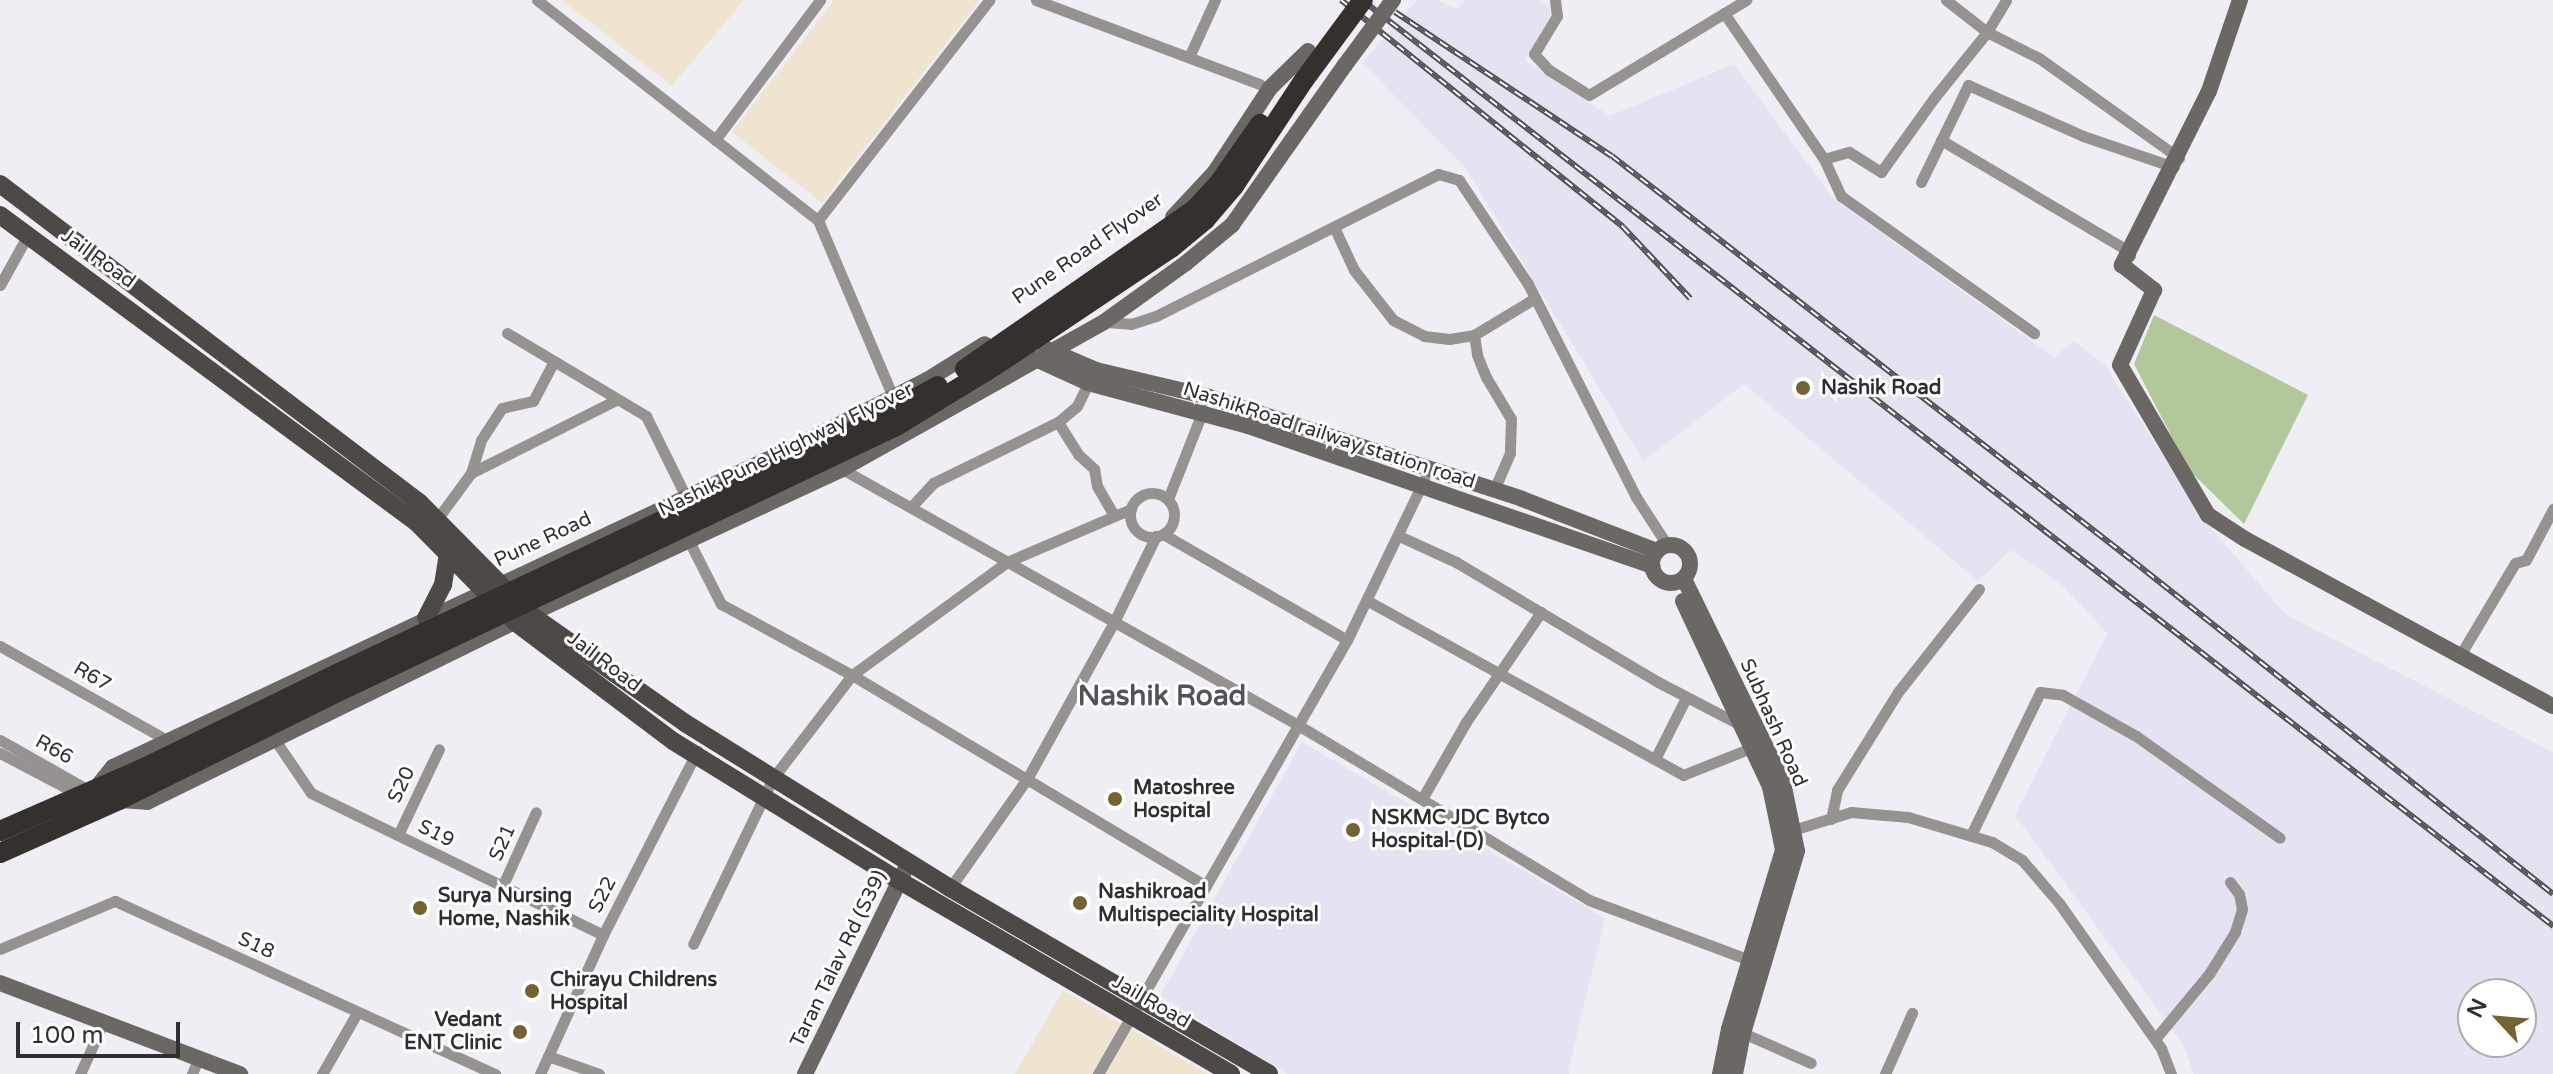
<!DOCTYPE html>
<style>
body{margin:0}
#map{position:relative;width:2553px;height:1074px;overflow:hidden;background:#efeef5;font-family:"Varela Round",sans-serif}
div>[style]{position:absolute}
[style*='--x']{left:calc(var(--x)*1px);top:calc(var(--y)*1px);width:calc(var(--w)*1px);rotate:calc(var(--a)*1deg)}
.commercial>*{inset:0;background:#eee4cf}
.built>*{inset:0;background:#e5e3f2}
.green>*{inset:0;background:#b3c89a}
.street>*{height:11px;margin:-5.5px;padding:0 5.5px;transform-origin:5.5px;border-radius:5.5px;background:#969291}
.street>.ring{margin:-5.5px;padding:0;box-sizing:content-box;background:none;border:11px solid #969291;border-radius:50%}
.secondary>*{height:16px;margin:-8px;padding:0 8px;transform-origin:8px;border-radius:8px;background:#6b6765}
.secondary>.ring{margin:-8px;padding:0;box-sizing:content-box;background:none;border:16px solid #6b6765;border-radius:50%}
.primary>*{height:18px;margin:-9px;padding:0 9px;transform-origin:9px;border-radius:9px;background:#4e4946}
.highway>*{height:20px;margin:-10px;padding:0 10px;transform-origin:10px;border-radius:10px;background:#35302d}
.rail>*{height:6px;margin-top:-3px;transform-origin:0;background:repeating-linear-gradient(90deg,#fff 0 9px,#515054 0 18px);box-sizing:border-box;border-block:2px solid #515054}
.secondary-bridge>*{height:16px;margin:-8px;padding:0 8px;transform-origin:8px;border-radius:8px;background:#6b6765}
.highway-bridge>*{height:20px;margin:-10px;padding:0 10px;transform-origin:10px;border-radius:10px;background:#35302d}
.dots>*{width:22px;height:22px;translate:-50% -50%;box-sizing:border-box;border:4px solid #fff;border-radius:50%}
span{translate:-50% -50%;white-space:nowrap;text-align:center;line-height:1.15;-webkit-text-stroke:6px #fff;paint-order:stroke}
.street-label{font-size:20px;color:#2f2e31}
.poi-label{font-size:20px;color:#2f2e31;font-weight:700}
.left{translate:0 -50%;text-align:left}
.right{translate:-100% -50%;text-align:right}
.district-label{font-size:28px;color:#535258;font-weight:700}
.north{position:absolute;left:2457px;top:978px;width:80px;height:80px;box-sizing:border-box;background:#fff;border:2px solid #acabad;border-radius:50%;rotate:296deg;font-size:22px;font-weight:700;line-height:32px;text-align:center;color:#2f2e31}
.north::after{content:'';display:block;margin:auto;width:28px;height:36px;background:#746331;clip-path:polygon(50% 0,100% 100%,50% 72%,0 100%)}
.scale{position:absolute;left:16px;top:1022px;width:164px;height:36px;box-sizing:border-box;border:4px solid #2f2e31;border-top:0;padding-left:10px;font-size:24px;line-height:28px;white-space:nowrap;color:#2f2e31;-webkit-text-stroke:6px #fff;paint-order:stroke}
</style>
<div id="map">
<div class="commercial">
<i style="clip-path:polygon(562px 0,744px 0,672px 86px)"></i>
<i style="clip-path:polygon(834px 0,980px 0,822px 203px,732px 132px)"></i>
<i style="clip-path:polygon(1063px 990px,1208px 1074px,1015px 1074px)"></i>
</div>
<div class="built">
<i style="clip-path:polygon(evenodd,1417px 0,1437px 0,1458px 9px,1465px 0,1540px 0,1555px 12px,1525px 60px,1610px 116px,1734px 64px,1834px 199px,2054px 357px,2074px 341px,2105px 365px,2204px 520px,2286px 615px,2553px 752px,2553px 1074px,2194px 1074px,2182px 1043px,2015px 815px,2107px 633px,2062px 585px,2011px 550px,1978px 581px,1744px 384px,1643px 461px,1465px 167px,1362px 63px,1417px 0,2473px 994px,2521px 994px,2521px 1042px,2473px 1042px,2473px 994px)"></i>
<i style="clip-path:polygon(1302px 742px,1605px 918px,1568px 1071px,1570px 1074px,1287px 1074px,1160px 996px)"></i>
</div>
<div class="green">
<i style="clip-path:polygon(2154px 315px,2308px 395px,2244px 524px,2189px 470px,2134px 364px)"></i>
</div>
<div class="street">
<i style="--x:537;--y:0;--w:357;--a:38.1"></i>
<i style="--x:1036;--y:0;--w:239;--a:20.6"></i>
<i style="--x:1555;--y:0;--w:16;--a:83"></i>
<i style="--x:1557;--y:16;--w:44;--a:121.2"></i>
<i style="--x:1534;--y:54;--w:22;--a:47"></i>
<i style="--x:1549;--y:70;--w:47;--a:32"></i>
<i style="--x:1589;--y:95;--w:184;--a:-31.2"></i>
<i style="--x:1946;--y:0;--w:52;--a:38"></i>
<i style="--x:1987;--y:32;--w:37;--a:-59"></i>
<i style="--x:1724;--y:13;--w:177;--a:55.6"></i>
<i style="--x:1824;--y:159;--w:26;--a:-16"></i>
<i style="--x:1849;--y:152;--w:38;--a:32"></i>
<i style="--x:1881;--y:172;--w:91;--a:-54.4"></i>
<i style="--x:1934;--y:98;--w:85;--a:-51.2"></i>
<i style="--x:1987;--y:32;--w:58;--a:26.6"></i>
<i style="--x:2039;--y:58;--w:172;--a:35.5"></i>
<i style="--x:1189;--y:57;--w:63;--a:-65.5"></i>
<i style="--x:715;--y:140;--w:175;--a:-53.1"></i>
<i style="--x:1941;--y:140;--w:218;--a:30.6"></i>
<i style="--x:2129;--y:251;--w:5;--a:79"></i>
<i style="--x:1824;--y:159;--w:41;--a:65.3"></i>
<i style="--x:1841;--y:196;--w:237;--a:35.4"></i>
<i style="--x:1921;--y:182;--w:108;--a:-64.1"></i>
<i style="--x:1968;--y:85;--w:126;--a:23.9"></i>
<i style="--x:2083;--y:136;--w:96;--a:18.8"></i>
<i style="--x:1334;--y:227;--w:47;--a:65.1"></i>
<i style="--x:1354;--y:270;--w:63;--a:52"></i>
<i style="--x:1393;--y:320;--w:35;--a:27"></i>
<i style="--x:1424;--y:336;--w:25;--a:7"></i>
<i style="--x:1449;--y:339;--w:25;--a:-9"></i>
<i style="--x:1474;--y:335;--w:71;--a:-31.2"></i>
<i style="--x:0;--y:285;--w:57;--a:-60.8"></i>
<i style="--x:1105;--y:322;--w:26;--a:4"></i>
<i style="--x:1131;--y:324;--w:26;--a:-18"></i>
<i style="--x:1156;--y:316;--w:316;--a:-26.7"></i>
<i style="--x:1438;--y:174;--w:22;--a:16"></i>
<i style="--x:1459;--y:180;--w:125;--a:56.4"></i>
<i style="--x:1528;--y:284;--w:239;--a:63.1"></i>
<i style="--x:1636;--y:497;--w:57;--a:57.1"></i>
<i style="--x:507;--y:333;--w:162;--a:30.8"></i>
<i style="--x:646;--y:416;--w:90;--a:63.7"></i>
<i style="--x:1474;--y:335;--w:20;--a:81"></i>
<i style="--x:1477;--y:355;--w:24;--a:68"></i>
<i style="--x:1486;--y:377;--w:49;--a:59.2"></i>
<i style="--x:1511;--y:419;--w:34;--a:92"></i>
<i style="--x:1510;--y:453;--w:40;--a:113.4"></i>
<i style="--x:893;--y:397;--w:192;--a:-113"></i>
<i style="--x:818;--y:220;--w:279;--a:-52.1"></i>
<i style="--x:1058;--y:422;--w:39;--a:58"></i>
<i style="--x:1079;--y:455;--w:21;--a:43"></i>
<i style="--x:1094;--y:469;--w:17;--a:80"></i>
<i style="--x:1097;--y:486;--w:34;--a:60"></i>
<i style="--x:842;--y:469;--w:523;--a:29.31"></i>
<i style="--x:1298;--y:725;--w:340;--a:31"></i>
<i style="--x:1589;--y:900;--w:177;--a:20.5"></i>
<i style="--x:471;--y:473;--w:34;--a:-73"></i>
<i style="--x:481;--y:440;--w:38;--a:-57"></i>
<i style="--x:502;--y:408;--w:32;--a:-13"></i>
<i style="--x:533;--y:401;--w:43;--a:-62.2"></i>
<i class="ring" style="left:1130px;top:493px;width:33px;height:33px"></i>
<i style="--x:1168;--y:499;--w:96;--a:-68.5"></i>
<i style="--x:911;--y:507;--w:33;--a:-47"></i>
<i style="--x:933;--y:483;--w:139;--a:-26"></i>
<i style="--x:1058;--y:422;--w:25;--a:-40"></i>
<i style="--x:1077;--y:406;--w:25;--a:-64"></i>
<i style="--x:1131;--y:509;--w:135;--a:156.9"></i>
<i style="--x:1007;--y:562;--w:192;--a:143.9"></i>
<i style="--x:852;--y:675;--w:412;--a:30.8"></i>
<i style="--x:435;--y:522;--w:61;--a:-53.7"></i>
<i style="--x:471;--y:473;--w:162;--a:-26.7"></i>
<i style="--x:1163;--y:534;--w:212;--a:29.9"></i>
<i style="--x:1399;--y:536;--w:63;--a:24.5"></i>
<i style="--x:1456;--y:562;--w:235;--a:30.7"></i>
<i style="--x:1658;--y:682;--w:93;--a:27.4"></i>
<i style="--x:689;--y:541;--w:71;--a:63.1"></i>
<i style="--x:721;--y:604;--w:149;--a:28.5"></i>
<i style="--x:852;--y:675;--w:130;--a:127.5"></i>
<i style="--x:773;--y:778;--w:184;--a:115.7"></i>
<i style="--x:1368;--y:601;--w:360;--a:28.9"></i>
<i style="--x:1683;--y:775;--w:73;--a:-21.7"></i>
<i style="--x:0;--y:646;--w:192;--a:29.4"></i>
<i style="--x:2459;--y:657;--w:109;--a:-59.2"></i>
<i style="--x:2515;--y:563;--w:11;--a:-15"></i>
<i style="--x:2526;--y:560;--w:58;--a:-62.1"></i>
<i style="--x:0;--y:740;--w:103;--a:29.5"></i>
<i style="--x:275;--y:740;--w:64;--a:55.8"></i>
<i style="--x:311;--y:793;--w:325;--a:25.9"></i>
<i style="--x:0;--y:753;--w:90;--a:27.7"></i>
<i style="--x:1655;--y:759;--w:68;--a:-63.1"></i>
<i style="--x:1422;--y:799;--w:89;--a:-60.3"></i>
<i style="--x:1466;--y:722;--w:133;--a:-55.7"></i>
<i style="--x:1831;--y:819;--w:30;--a:-78"></i>
<i style="--x:1837;--y:790;--w:115;--a:-58.1"></i>
<i style="--x:1898;--y:692;--w:131;--a:-51.8"></i>
<i style="--x:1793;--y:830;--w:61;--a:-17.2"></i>
<i style="--x:1851;--y:812;--w:57;--a:5"></i>
<i style="--x:1908;--y:817;--w:88;--a:16.6"></i>
<i style="--x:1992;--y:842;--w:35;--a:31"></i>
<i style="--x:2022;--y:860;--w:57;--a:49.3"></i>
<i style="--x:2059;--y:903;--w:177;--a:54.9"></i>
<i style="--x:2161;--y:1048;--w:28;--a:69"></i>
<i style="--x:398;--y:835;--w:95;--a:-64.5"></i>
<i style="--x:1971;--y:835;--w:159;--a:-64.2"></i>
<i style="--x:2040;--y:692;--w:23;--a:7"></i>
<i style="--x:2063;--y:695;--w:84;--a:29.3"></i>
<i style="--x:2136;--y:736;--w:176;--a:35.3"></i>
<i style="--x:502;--y:887;--w:82;--a:-65.6"></i>
<i style="--x:950;--y:888;--w:133;--a:-54.8"></i>
<i style="--x:1027;--y:779;--w:179;--a:-61"></i>
<i style="--x:1114;--y:622;--w:96;--a:-64"></i>
<i style="--x:0;--y:949;--w:125;--a:-22.7"></i>
<i style="--x:115;--y:901;--w:418;--a:24.5"></i>
<i style="--x:1743;--y:1033;--w:74;--a:23.8"></i>
<i style="--x:2155;--y:1039;--w:85;--a:-50.3"></i>
<i style="--x:2209;--y:974;--w:49;--a:-58.2"></i>
<i style="--x:2235;--y:932;--w:24;--a:-73"></i>
<i style="--x:2242;--y:909;--w:15;--a:-101"></i>
<i style="--x:2239;--y:894;--w:15;--a:-127"></i>
<i style="--x:548;--y:1056;--w:54;--a:19.4"></i>
<i style="--x:80;--y:1074;--w:56;--a:-65.7"></i>
<i style="--x:192;--y:1074;--w:18;--a:-68"></i>
<i style="--x:322;--y:1074;--w:70;--a:-60.2"></i>
<i style="--x:540;--y:1074;--w:153;--a:-65.6"></i>
<i style="--x:603;--y:935;--w:207;--a:-62.9"></i>
<i style="--x:1098;--y:1074;--w:500;--a:-60.16"></i>
<i style="--x:1347;--y:640;--w:178;--a:-64.3"></i>
<i style="--x:1885;--y:1074;--w:67;--a:-66.1"></i>
</div>
<div class="secondary">
<i style="--x:2240;--y:0;--w:96;--a:108.8"></i>
<i style="--x:2209;--y:91;--w:195;--a:116.6"></i>
<i style="--x:2122;--y:265;--w:41;--a:38"></i>
<i style="--x:2154;--y:290;--w:82;--a:114.4"></i>
<i style="--x:2120;--y:365;--w:174;--a:59.6"></i>
<i style="--x:2208;--y:515;--w:44;--a:33"></i>
<i style="--x:2245;--y:539;--w:350;--a:28.5"></i>
<i style="--x:1173;--y:217;--w:62;--a:-47"></i>
<i style="--x:1215;--y:172;--w:100;--a:-56.8"></i>
<i style="--x:1270;--y:88;--w:53;--a:-44.2"></i>
<i style="--x:1045;--y:348;--w:56;--a:23.3"></i>
<i style="--x:1096;--y:370;--w:116;--a:13.4"></i>
<i style="--x:1209;--y:397;--w:329;--a:18"></i>
<i style="--x:1522;--y:499;--w:145;--a:21.1"></i>
<i style="--x:1029;--y:356;--w:65;--a:24.6"></i>
<i style="--x:1088;--y:383;--w:166;--a:15"></i>
<i style="--x:1248;--y:426;--w:428;--a:19.1"></i>
<i class="ring" style="left:1652px;top:545px;width:22px;height:22px"></i>
<i style="--x:1684;--y:579;--w:226;--a:64"></i>
<i style="--x:1783;--y:782;--w:70;--a:78.5"></i>
<i style="--x:1797;--y:851;--w:190;--a:106.5"></i>
<i style="--x:1743;--y:1033;--w:42;--a:101"></i>
<i style="--x:1683;--y:601;--w:205;--a:64.9"></i>
<i style="--x:1770;--y:787;--w:64;--a:78.3"></i>
<i style="--x:1783;--y:850;--w:187;--a:106.8"></i>
<i style="--x:1729;--y:1029;--w:46;--a:101.3"></i>
<i style="--x:96;--y:788;--w:27;--a:-51"></i>
<i style="--x:113;--y:767;--w:769;--a:-25.17"></i>
<i style="--x:809;--y:440;--w:132;--a:-27"></i>
<i style="--x:927;--y:380;--w:68;--a:-31.8"></i>
<i style="--x:120;--y:800;--w:27;--a:4"></i>
<i style="--x:147;--y:802;--w:427;--a:-26.1"></i>
<i style="--x:530;--y:614;--w:344;--a:-24.9"></i>
<i style="--x:842;--y:469;--w:300;--a:-29.3"></i>
<i style="--x:1104;--y:322;--w:101;--a:-35.7"></i>
<i style="--x:1186;--y:263;--w:60;--a:-39.6"></i>
<i style="--x:1232;--y:225;--w:196;--a:-54.8"></i>
<i style="--x:0;--y:983;--w:257;--a:20.8"></i>
<i style="--x:805;--y:1074;--w:236;--a:-63.9"></i>
</div>
<div class="primary">
<i style="--x:0;--y:184;--w:527;--a:37.22"></i>
<i style="--x:420;--y:503;--w:156;--a:45.3"></i>
<i style="--x:530;--y:614;--w:189;--a:35.1"></i>
<i style="--x:685;--y:723;--w:312;--a:31.9"></i>
<i style="--x:950;--y:888;--w:369;--a:30.2"></i>
<i style="--x:0;--y:215;--w:517;--a:36.43"></i>
<i style="--x:416;--y:522;--w:141;--a:45.3"></i>
<i style="--x:515;--y:622;--w:198;--a:37"></i>
<i style="--x:673;--y:741;--w:267;--a:31.7"></i>
<i style="--x:900;--y:881;--w:383;--a:30.2"></i>
<i style="--x:426;--y:618;--w:37;--a:-63"></i>
<i style="--x:443;--y:585;--w:33;--a:-81"></i>
</div>
<div class="highway">
<i style="--x:0;--y:831;--w:155;--a:-23.6"></i>
<i style="--x:142;--y:769;--w:224;--a:-26"></i>
<i style="--x:0;--y:853;--w:130;--a:-24"></i>
<i style="--x:119;--y:800;--w:251;--a:-26.3"></i>
</div>
<div class="rail">
<i style="--x:1341;--y:0;--w:362;--a:38.8"></i>
<i style="--x:1623;--y:227;--w:98;--a:46.7"></i>
<i style="--x:1362;--y:0;--w:1509;--a:37.86"></i>
<i style="--x:1395;--y:12;--w:260;--a:33.6"></i>
<i style="--x:1612;--y:156;--w:660;--a:37.86"></i>
<i style="--x:2133;--y:561;--w:536;--a:38.41"></i>
</div>
<div class="secondary-bridge">
<i style="--x:1345;--y:65;--w:81;--a:-53.6"></i>
</div>
<div class="highway-bridge">
<i style="--x:965;--y:369;--w:279;--a:-34.8"></i>
<i style="--x:1194;--y:210;--w:37;--a:-47"></i>
<i style="--x:1219;--y:183;--w:72;--a:-55.2"></i>
<i style="--x:343;--y:671;--w:594;--a:-25.23"></i>
<i style="--x:880;--y:418;--w:66;--a:-28.9"></i>
<i style="--x:344;--y:689;--w:614;--a:-25.48"></i>
<i style="--x:898;--y:425;--w:115;--a:-31.5"></i>
<i style="--x:996;--y:365;--w:211;--a:-33.8"></i>
<i style="--x:1171;--y:248;--w:44;--a:-39.5"></i>
<i style="--x:1205;--y:220;--w:45;--a:-49.5"></i>
<i style="--x:1234;--y:186;--w:127;--a:-56.6"></i>
<i style="--x:1304;--y:80;--w:99;--a:-53.6"></i>
</div>
<div class="dots">
<i style="left:1803px;top:388px;background:#746331"></i>
<i style="left:1115px;top:799px;background:#746331"></i>
<i style="left:1353px;top:830px;background:#746331"></i>
<i style="left:1080px;top:903px;background:#746331"></i>
<i style="left:420px;top:908px;background:#746331"></i>
<i style="left:532px;top:991px;background:#746331"></i>
<i style="left:520px;top:1032px;background:#746331"></i>
</div>
<div class="street-label">
<span style="left:1088px;top:249px;rotate:-35deg">Pune Road Flyover</span>
<span style="left:98px;top:259px;rotate:36deg">Jail Road</span>
<span style="left:1329px;top:436px;rotate:18deg">NashikRoad railway station road</span>
<span style="left:786px;top:450px;rotate:-26deg">Nashik Pune Highway Flyover</span>
<span style="left:543px;top:540px;rotate:-25deg">Pune Road</span>
<span style="left:604px;top:662px;rotate:37deg">Jail Road</span>
<span style="left:92px;top:677px;rotate:30deg">R67</span>
<span style="left:1773px;top:723px;rotate:66deg">Subhash Road</span>
<span style="left:54px;top:750px;rotate:29deg">R66</span>
<span style="left:402px;top:785px;rotate:-65deg">S20</span>
<span style="left:436px;top:834px;rotate:26deg">S19</span>
<span style="left:503px;top:843px;rotate:-66deg">S21</span>
<span style="left:603px;top:895px;rotate:-63deg">S22</span>
<span style="left:256px;top:946px;rotate:25deg">S18</span>
<span style="left:839px;top:959px;rotate:-64deg">Taran Talav Rd (S39)</span>
<span style="left:1151px;top:1002px;rotate:30deg">Jail Road</span>
</div>
<div class="poi-label">
<span class="left" style="left:1821px;top:388px">Nashik Road</span>
<span class="left" style="left:1133px;top:800px">Matoshree<br>Hospital</span>
<span class="left" style="left:1371px;top:830px">NSKMC JDC Bytco<br>Hospital-(D)</span>
<span class="left" style="left:1098px;top:904px">Nashikroad<br>Multispeciality Hospital</span>
<span class="left" style="left:438px;top:908px">Surya Nursing<br>Home, Nashik</span>
<span class="left" style="left:550px;top:992px">Chirayu Childrens<br>Hospital</span>
<span class="right" style="left:502px;top:1032px">Vedant<br>ENT Clinic</span>
</div>
<div class="district-label">
<span style="left:1162px;top:696px">Nashik Road</span>
</div>
<div class="north">N</div>
<div class="scale">100 m</div>
</div>
